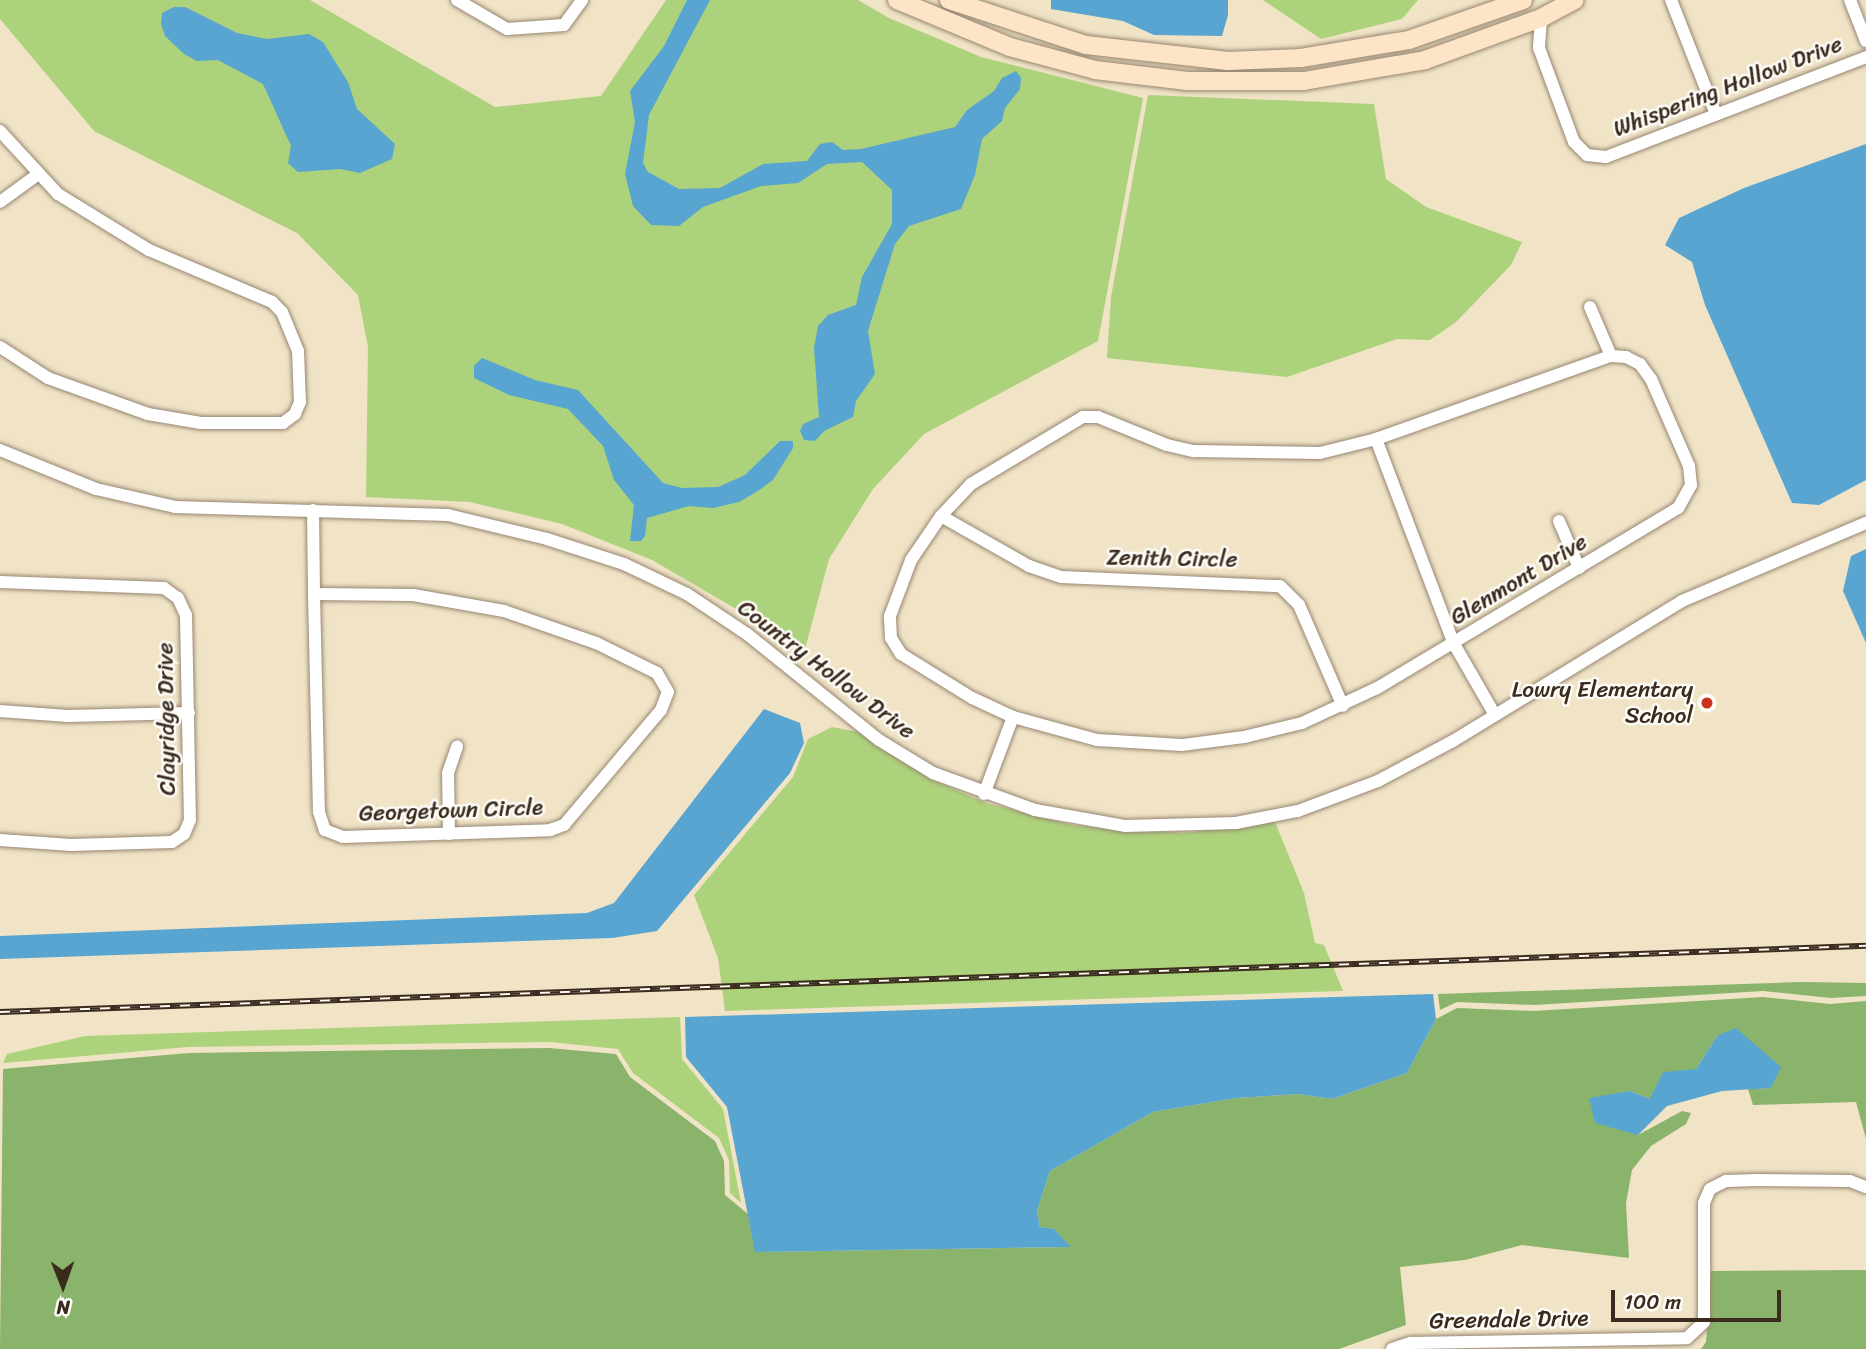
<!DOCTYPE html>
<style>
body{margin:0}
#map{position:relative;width:1866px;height:1349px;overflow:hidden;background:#f0e3c6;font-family:Sriracha,sans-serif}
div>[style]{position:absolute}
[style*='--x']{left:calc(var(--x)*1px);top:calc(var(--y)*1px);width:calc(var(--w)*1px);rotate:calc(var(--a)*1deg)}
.green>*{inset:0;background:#add27c}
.forest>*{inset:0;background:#8ab46c}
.water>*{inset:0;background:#57a5d0}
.roads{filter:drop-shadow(0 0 2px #968672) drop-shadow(0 0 2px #968672)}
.street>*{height:12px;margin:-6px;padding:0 6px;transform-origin:6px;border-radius:6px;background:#fff}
.secondary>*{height:18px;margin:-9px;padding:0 9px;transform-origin:9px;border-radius:9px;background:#fee4c6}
.rail>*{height:6px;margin-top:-3px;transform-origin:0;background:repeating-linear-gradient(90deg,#fdfcf7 0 10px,#3b2a1e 0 20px);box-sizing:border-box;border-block:2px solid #3b2a1e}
.dots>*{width:19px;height:19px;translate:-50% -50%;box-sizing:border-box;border:4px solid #fdfcf7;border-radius:50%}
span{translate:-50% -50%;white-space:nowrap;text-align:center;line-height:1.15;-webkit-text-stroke:5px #fdfcf7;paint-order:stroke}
.street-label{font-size:23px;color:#3b2a1e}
.poi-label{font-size:23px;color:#3b2a1e}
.right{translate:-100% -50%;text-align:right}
.north{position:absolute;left:28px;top:1251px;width:70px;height:70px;-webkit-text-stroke:5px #fdfcf7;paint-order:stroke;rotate:179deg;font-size:19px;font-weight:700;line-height:28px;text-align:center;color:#3b2a1e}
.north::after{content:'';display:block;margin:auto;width:24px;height:32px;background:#3b2a1e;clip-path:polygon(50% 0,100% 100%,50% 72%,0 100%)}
.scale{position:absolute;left:1611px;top:1290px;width:170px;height:32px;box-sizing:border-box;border:4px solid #3b2a1e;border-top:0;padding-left:9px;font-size:21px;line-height:24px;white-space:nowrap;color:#3b2a1e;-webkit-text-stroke:5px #fdfcf7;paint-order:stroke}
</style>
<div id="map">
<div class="green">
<i style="clip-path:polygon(0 0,310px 0,495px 107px,601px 96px,666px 0,858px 0,889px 18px,981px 57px,1143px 98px,1098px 341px,924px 434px,873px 489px,829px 559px,805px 649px,652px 560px,562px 524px,470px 502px,366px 497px,368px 347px,358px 295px,297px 233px,94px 131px,0 19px)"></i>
<i style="clip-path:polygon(1263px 0,1418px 0,1402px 19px,1321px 39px)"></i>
<i style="clip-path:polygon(1148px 95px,1374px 104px,1386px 179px,1426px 207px,1522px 242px,1511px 265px,1456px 322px,1430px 340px,1397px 339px,1287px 377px,1107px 358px,1111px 297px)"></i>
<i style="clip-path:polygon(832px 727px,858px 732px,930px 779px,986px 803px,1076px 826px,1184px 833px,1275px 822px,1304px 893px,1315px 943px,1324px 945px,1343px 991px,725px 1011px,718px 958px,694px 895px,793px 777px,808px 739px)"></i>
<i style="clip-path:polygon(680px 1017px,682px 1059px,723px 1109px,741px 1203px,730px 1193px,729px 1160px,719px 1138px,633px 1073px,618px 1049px,549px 1042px,188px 1047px,3px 1063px,7px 1054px,85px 1036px)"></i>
</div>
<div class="forest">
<i style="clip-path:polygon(1801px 982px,1866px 983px,1866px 996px,1831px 998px,1763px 991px,1534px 1005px,1457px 1002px,1440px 1010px,1438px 994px)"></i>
<i style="clip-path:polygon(1763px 997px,1830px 1004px,1866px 1001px,1866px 1139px,1856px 1102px,1753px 1105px,1748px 1089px,1771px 1088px,1717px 1036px,1696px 1069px,1650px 1099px,1630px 1091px,1638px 1135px,1682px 1111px,1691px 1113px,1686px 1124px,1651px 1146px,1632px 1170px,1626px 1203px,1629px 1258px,1522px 1245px,1465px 1260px,1400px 1267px,1406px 1325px,1339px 1349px,0 1349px,3px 1069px,189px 1053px,549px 1048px,616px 1054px,630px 1077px,715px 1141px,724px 1161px,725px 1195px,748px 1214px,756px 1252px,1070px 1247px,1054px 1229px,1040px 1227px,1037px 1211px,1050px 1171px,1153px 1112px,1236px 1098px,1299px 1094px,1332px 1099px,1407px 1073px,1436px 1019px,1457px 1008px,1534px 1011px)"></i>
<i style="clip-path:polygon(1866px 1270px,1866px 1349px,1701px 1349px,1706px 1342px,1711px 1271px)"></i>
</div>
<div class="water">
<i style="clip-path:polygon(687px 0,710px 0,649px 115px,643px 163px,648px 172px,679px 189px,720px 188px,763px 164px,807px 161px,820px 144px,832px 142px,843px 150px,861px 149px,955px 127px,967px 110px,994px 91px,1002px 78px,1016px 71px,1021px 78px,1020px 89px,1005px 108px,1002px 121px,982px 139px,975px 175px,961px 209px,909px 226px,895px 244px,868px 331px,875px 374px,856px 401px,853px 417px,824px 431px,815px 441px,804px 440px,800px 431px,803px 424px,819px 417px,814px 348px,818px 326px,828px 315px,856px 305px,862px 277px,892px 224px,892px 190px,862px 162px,827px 164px,798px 183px,761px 186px,703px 207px,679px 226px,651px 225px,633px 206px,625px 174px,635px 122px,630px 91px,664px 46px)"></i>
<i style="clip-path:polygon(1051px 0,1228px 0,1228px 15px,1222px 36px,1154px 35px,1123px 21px,1051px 9px)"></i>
<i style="clip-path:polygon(174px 7px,185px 7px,237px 33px,267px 39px,309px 34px,323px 42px,348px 82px,357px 109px,395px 144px,392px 159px,360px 173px,340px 169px,298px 172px,288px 163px,291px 146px,263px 84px,218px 60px,197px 61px,184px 54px,165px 36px,161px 24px,162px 13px)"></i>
<i style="clip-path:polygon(1866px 144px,1866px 480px,1819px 505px,1792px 503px,1705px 305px,1692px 262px,1665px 245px,1679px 218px,1744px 188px)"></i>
<i style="clip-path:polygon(482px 358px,535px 380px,578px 390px,663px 483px,682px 488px,718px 487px,745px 475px,780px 441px,793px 441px,793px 448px,773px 480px,758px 491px,739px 502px,713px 508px,689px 506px,647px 518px,645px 536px,641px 541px,630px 541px,634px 505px,614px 480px,603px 446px,568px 409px,509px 395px,474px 378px,474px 366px)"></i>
<i style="clip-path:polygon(1866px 549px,1866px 643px,1843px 591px,1851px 556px)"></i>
<i style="clip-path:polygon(764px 709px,800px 723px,804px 743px,790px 773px,657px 931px,612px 938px,0 959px,0 936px,587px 913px,614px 903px)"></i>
<i style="clip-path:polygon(1433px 994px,1436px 1019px,1407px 1073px,1332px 1099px,1299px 1094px,1236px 1098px,1153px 1112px,1050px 1171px,1037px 1211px,1040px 1227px,1054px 1229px,1071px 1247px,755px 1252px,727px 1107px,686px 1057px,685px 1017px)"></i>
<i style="clip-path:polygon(1736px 1028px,1781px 1067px,1771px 1088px,1722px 1091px,1667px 1106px,1638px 1135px,1595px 1123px,1589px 1098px,1630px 1091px,1650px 1099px,1663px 1072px,1696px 1069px,1717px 1036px)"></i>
</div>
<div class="roads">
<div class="street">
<i style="--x:457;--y:0;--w:58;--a:30.1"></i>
<i style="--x:507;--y:29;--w:57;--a:-4"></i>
<i style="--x:564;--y:25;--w:31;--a:-54"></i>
<i style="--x:1671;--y:0;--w:123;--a:68.5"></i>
<i style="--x:1850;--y:0;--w:44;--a:68.7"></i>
<i style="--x:1541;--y:18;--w:30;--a:94"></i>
<i style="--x:1539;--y:48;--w:100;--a:69.6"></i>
<i style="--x:1574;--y:142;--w:18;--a:45"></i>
<i style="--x:1587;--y:155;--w:19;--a:6"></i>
<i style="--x:1606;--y:157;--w:279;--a:-21"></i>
<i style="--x:0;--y:131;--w:86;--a:47.4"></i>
<i style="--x:58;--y:194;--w:107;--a:31.6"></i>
<i style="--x:149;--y:250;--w:134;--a:22.9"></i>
<i style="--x:272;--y:302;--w:14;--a:45"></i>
<i style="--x:282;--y:312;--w:42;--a:67.7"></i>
<i style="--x:298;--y:351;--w:51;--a:87.8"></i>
<i style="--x:300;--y:402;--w:13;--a:113"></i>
<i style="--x:295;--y:414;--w:15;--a:143"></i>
<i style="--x:283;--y:423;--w:82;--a:180"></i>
<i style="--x:201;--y:423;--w:54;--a:-170.4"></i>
<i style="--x:148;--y:414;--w:106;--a:-160.2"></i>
<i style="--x:48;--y:378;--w:57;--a:-147.1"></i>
<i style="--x:0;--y:202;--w:46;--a:-36.1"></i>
<i style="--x:1590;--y:307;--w:53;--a:66.8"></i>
<i style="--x:1611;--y:356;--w:15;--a:4"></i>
<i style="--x:1626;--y:357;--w:16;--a:27"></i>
<i style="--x:1640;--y:364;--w:19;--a:54"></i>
<i style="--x:1651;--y:379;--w:95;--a:66.4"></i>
<i style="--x:1689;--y:466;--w:19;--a:84"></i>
<i style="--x:1691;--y:485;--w:26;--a:119"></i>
<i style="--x:1678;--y:508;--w:351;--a:149.1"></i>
<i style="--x:1377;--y:688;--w:83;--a:155"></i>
<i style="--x:1302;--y:723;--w:60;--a:166.4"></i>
<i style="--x:1244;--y:737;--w:63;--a:172.6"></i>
<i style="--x:1182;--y:745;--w:85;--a:-176.6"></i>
<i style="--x:1097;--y:740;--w:87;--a:-164.7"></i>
<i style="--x:1013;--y:717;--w:45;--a:-155.1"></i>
<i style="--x:972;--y:698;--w:84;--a:-148.2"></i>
<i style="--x:901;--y:654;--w:19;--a:-122"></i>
<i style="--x:891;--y:638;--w:22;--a:-93"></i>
<i style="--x:890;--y:616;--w:60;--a:-69.4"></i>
<i style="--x:911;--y:560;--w:53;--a:-55.7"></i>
<i style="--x:941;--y:516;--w:44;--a:-46.8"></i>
<i style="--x:971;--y:484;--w:131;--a:-30.9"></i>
<i style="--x:1083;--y:417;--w:15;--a:0"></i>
<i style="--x:1098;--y:417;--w:74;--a:22.1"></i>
<i style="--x:1167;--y:445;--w:28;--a:13"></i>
<i style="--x:1194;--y:451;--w:126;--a:0.9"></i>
<i style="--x:1320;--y:453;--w:58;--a:-14"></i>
<i style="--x:1376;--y:439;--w:249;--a:-19.5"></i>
<i style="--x:1376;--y:439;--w:219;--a:69.2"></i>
<i style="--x:1454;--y:644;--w:82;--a:60"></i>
<i style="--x:0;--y:450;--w:104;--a:22.1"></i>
<i style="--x:96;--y:489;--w:81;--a:12.8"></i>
<i style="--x:175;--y:507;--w:273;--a:1.7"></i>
<i style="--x:448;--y:515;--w:102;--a:13.6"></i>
<i style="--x:547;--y:539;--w:81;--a:18"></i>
<i style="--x:624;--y:564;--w:70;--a:25.5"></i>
<i style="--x:687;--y:594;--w:72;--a:33.7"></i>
<i style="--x:747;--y:634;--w:169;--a:38.8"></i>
<i style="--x:879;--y:740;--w:63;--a:31.4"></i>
<i style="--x:933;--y:773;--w:109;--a:19.9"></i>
<i style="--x:1035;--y:810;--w:91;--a:10.1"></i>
<i style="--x:1125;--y:826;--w:111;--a:-1.5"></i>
<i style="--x:1236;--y:823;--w:63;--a:-11"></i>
<i style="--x:1298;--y:811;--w:85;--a:-20.6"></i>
<i style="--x:1378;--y:781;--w:85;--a:-28.1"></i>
<i style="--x:1453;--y:741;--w:268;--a:-31.4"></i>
<i style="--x:1682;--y:601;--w:200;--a:-23"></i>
<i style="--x:313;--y:510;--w:84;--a:89.3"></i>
<i style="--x:314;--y:594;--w:218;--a:88.7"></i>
<i style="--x:319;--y:812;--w:19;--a:72"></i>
<i style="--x:325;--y:830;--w:19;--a:21"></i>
<i style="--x:343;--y:837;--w:207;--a:-1.9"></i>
<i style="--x:550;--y:830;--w:15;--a:-20"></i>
<i style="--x:564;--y:825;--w:150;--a:-49.9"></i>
<i style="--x:661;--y:710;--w:19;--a:-69"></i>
<i style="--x:668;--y:692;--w:22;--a:-120"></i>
<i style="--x:657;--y:673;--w:68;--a:-153.8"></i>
<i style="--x:596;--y:643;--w:97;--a:-160.8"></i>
<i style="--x:504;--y:611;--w:92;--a:-170"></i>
<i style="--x:413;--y:595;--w:99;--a:-179.4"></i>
<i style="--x:941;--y:516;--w:101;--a:29.6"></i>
<i style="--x:1029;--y:566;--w:34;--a:19"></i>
<i style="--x:1061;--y:577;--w:219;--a:2.4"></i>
<i style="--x:1280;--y:586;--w:27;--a:45"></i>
<i style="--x:1299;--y:605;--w:110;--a:66.5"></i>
<i style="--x:1559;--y:521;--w:51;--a:66.9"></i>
<i style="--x:0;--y:582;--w:164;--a:2.1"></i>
<i style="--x:164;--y:588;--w:17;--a:36"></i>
<i style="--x:178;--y:598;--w:19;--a:65"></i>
<i style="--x:186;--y:615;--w:205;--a:88.9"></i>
<i style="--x:190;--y:820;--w:15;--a:113"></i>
<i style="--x:184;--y:834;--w:14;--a:146"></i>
<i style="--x:172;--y:842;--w:101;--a:178.3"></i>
<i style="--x:71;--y:845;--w:71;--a:-176"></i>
<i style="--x:0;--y:711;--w:68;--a:4.2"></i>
<i style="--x:68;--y:716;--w:121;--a:-1.4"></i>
<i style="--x:984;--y:794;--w:82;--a:-69.4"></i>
<i style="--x:449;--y:834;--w:61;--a:-90.9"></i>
<i style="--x:448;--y:773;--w:28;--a:-71"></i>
<i style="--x:1392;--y:1349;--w:20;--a:-18"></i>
<i style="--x:1411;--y:1343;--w:276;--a:-1"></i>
<i style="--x:1687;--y:1338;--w:23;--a:-43"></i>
<i style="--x:1704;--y:1322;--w:119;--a:-90"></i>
<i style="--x:1704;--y:1203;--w:15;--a:-67"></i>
<i style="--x:1710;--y:1189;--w:18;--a:-27"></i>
<i style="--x:1726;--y:1181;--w:31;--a:-2"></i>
<i style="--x:1757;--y:1180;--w:93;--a:0.6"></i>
<i style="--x:1850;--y:1181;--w:17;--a:21"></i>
</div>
<div class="secondary">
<i style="--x:897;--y:0;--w:122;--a:22.6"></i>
<i style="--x:1010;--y:47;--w:88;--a:15.1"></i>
<i style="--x:1095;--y:70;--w:93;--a:6.8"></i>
<i style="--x:1187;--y:81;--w:117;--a:0"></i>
<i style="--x:1304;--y:81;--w:123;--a:-9.8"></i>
<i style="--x:1425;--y:60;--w:123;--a:-19.9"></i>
<i style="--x:1541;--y:18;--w:38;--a:-28"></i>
<i style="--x:949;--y:0;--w:144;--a:18.2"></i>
<i style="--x:1086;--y:45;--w:143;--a:6.4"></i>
<i style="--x:1228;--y:61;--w:73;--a:-2.4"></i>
<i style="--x:1301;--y:58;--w:109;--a:-9.5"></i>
<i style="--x:1409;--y:40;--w:121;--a:-19.3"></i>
</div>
</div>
<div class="rail">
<i style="--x:0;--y:1012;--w:1867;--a:-2.03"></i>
</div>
<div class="dots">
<i style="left:1707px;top:703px;background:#c8321e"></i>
</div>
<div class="street-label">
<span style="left:1728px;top:87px;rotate:-21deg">Whispering Hollow Drive</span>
<span style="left:1172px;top:559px;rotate:1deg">Zenith Circle</span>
<span style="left:1519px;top:580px;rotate:-31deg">Glenmont Drive</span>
<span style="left:826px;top:670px;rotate:37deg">Country Hollow Drive</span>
<span style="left:167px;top:719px;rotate:-91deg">Clayridge Drive</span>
<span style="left:451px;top:811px;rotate:-2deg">Georgetown Circle</span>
<span style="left:1509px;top:1320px;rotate:-1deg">Greendale Drive</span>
</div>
<div class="poi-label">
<span class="right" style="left:1693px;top:703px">Lowry Elementary<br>School</span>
</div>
<div class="north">N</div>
<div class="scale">100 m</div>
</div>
